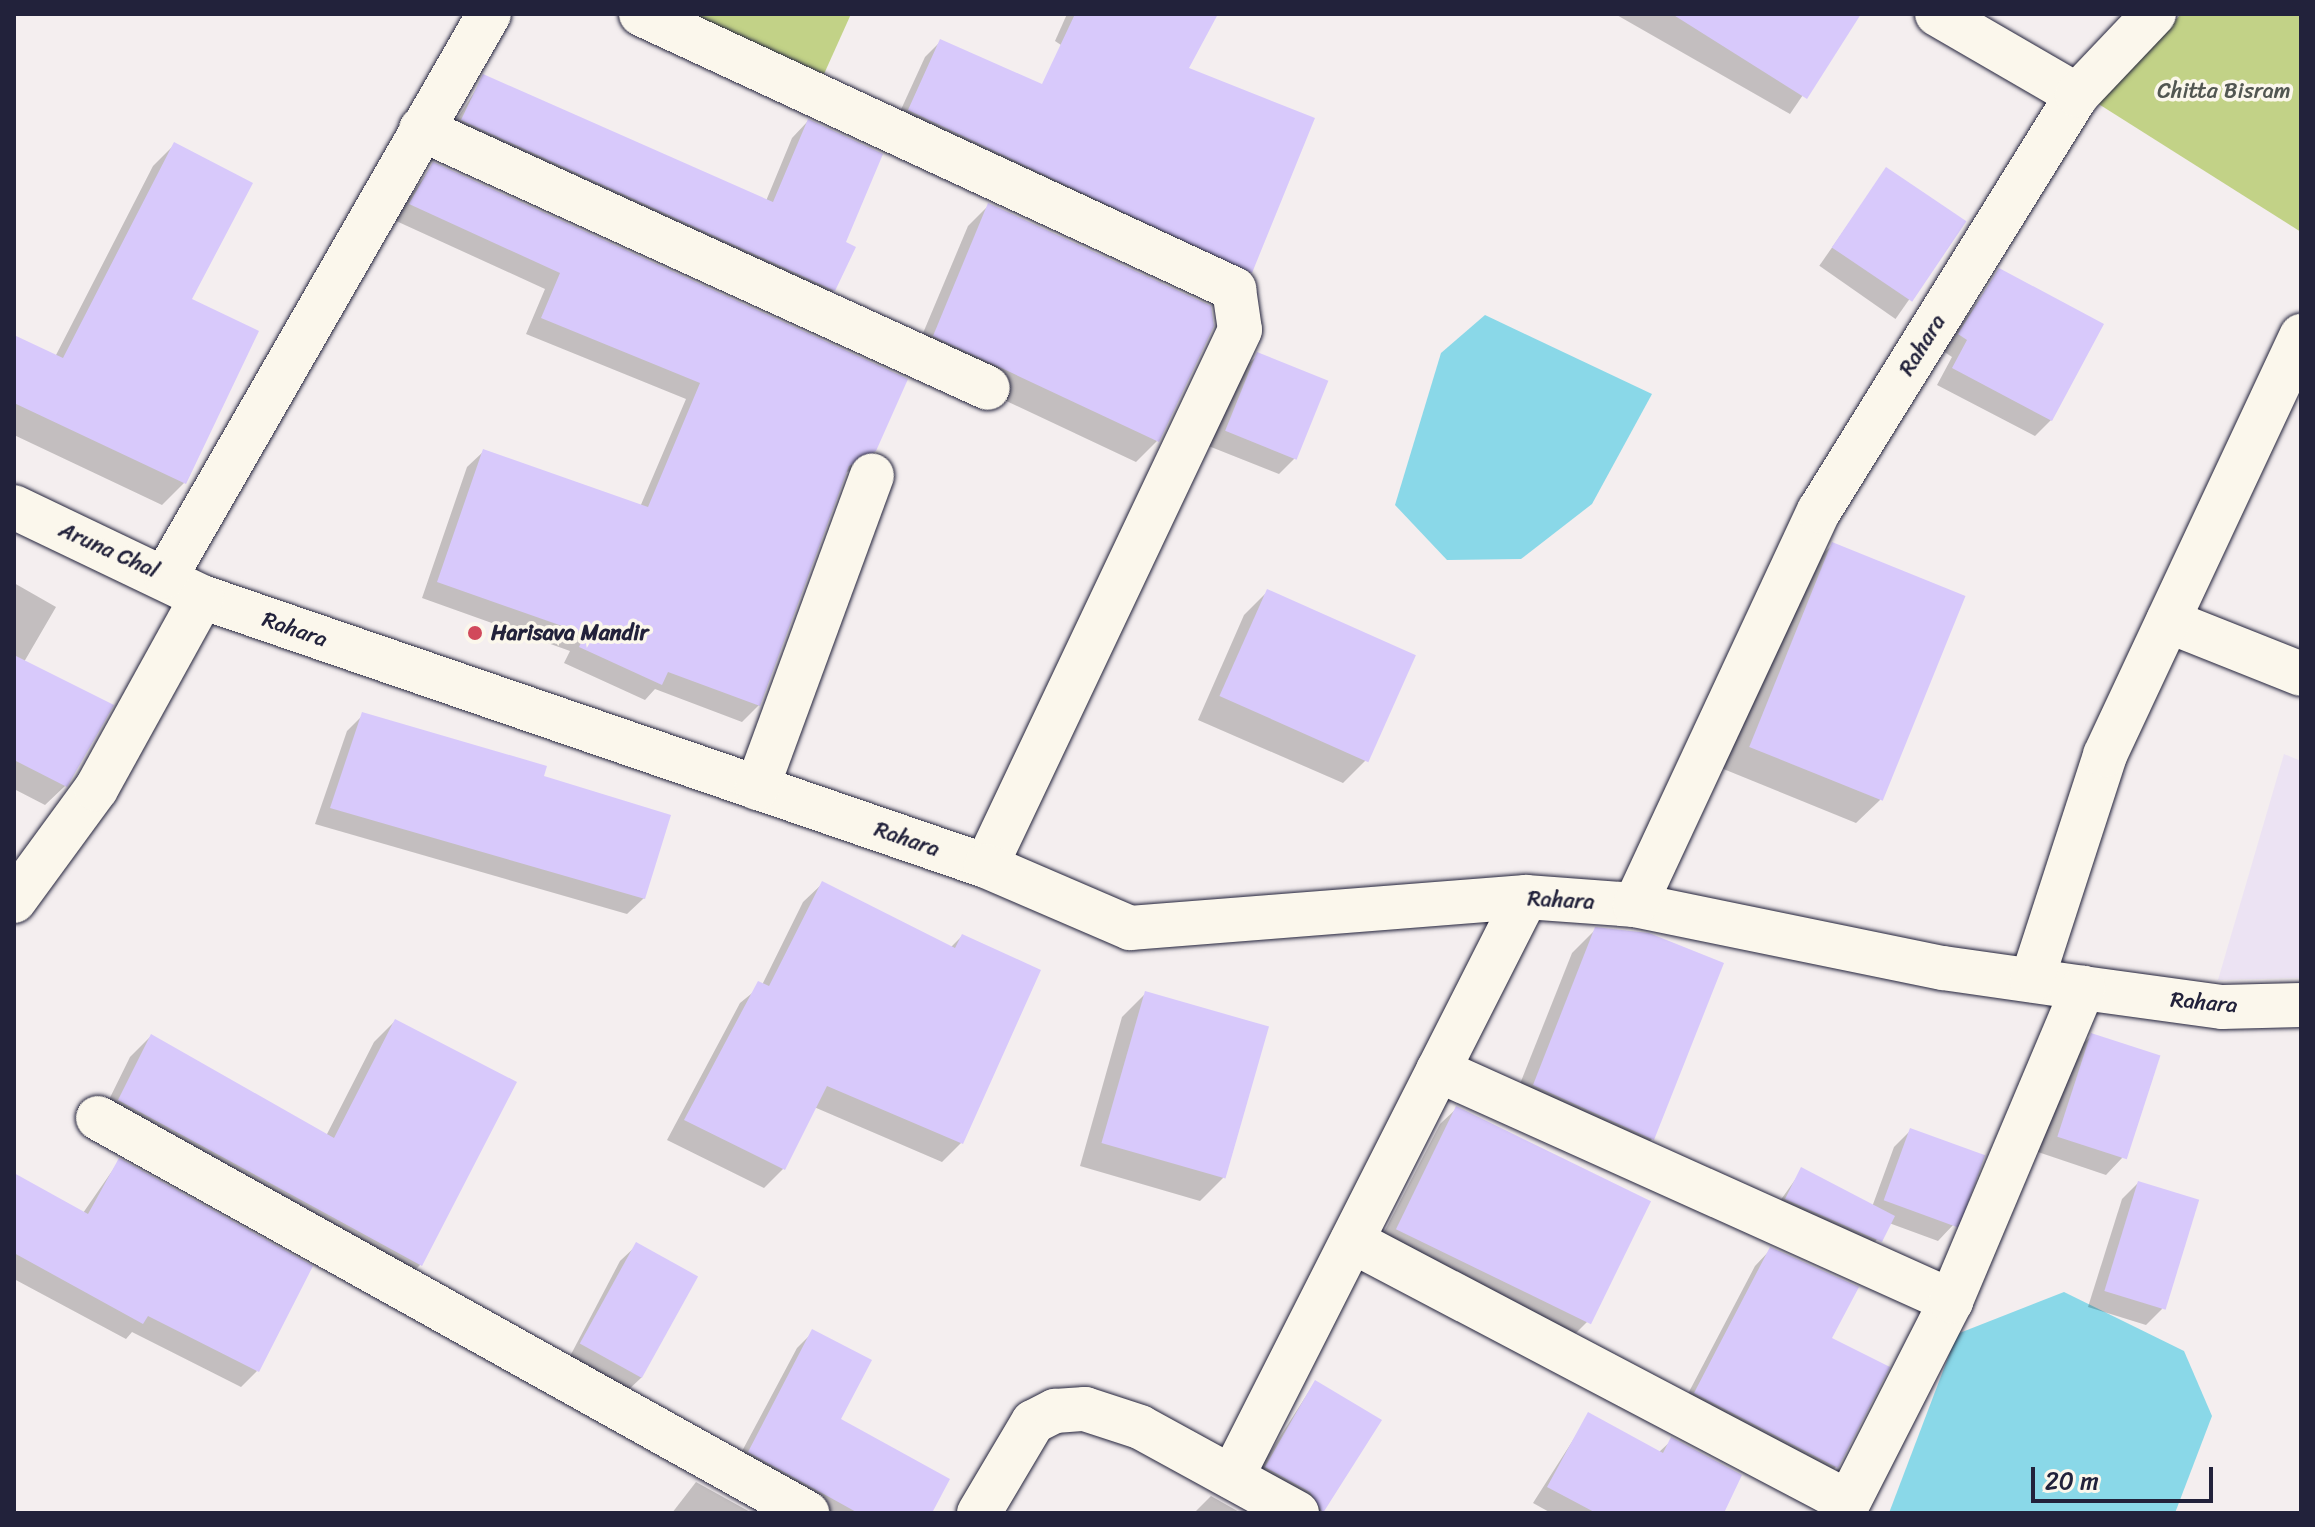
<!DOCTYPE html>
<style>
body{margin:0}
#map{position:relative;width:2315px;height:1527px;overflow:hidden;background:#f4eeef;font-family:Sriracha,sans-serif}
div>[style]{position:absolute}
[style*='--x']{left:calc(var(--x)*1px);top:calc(var(--y)*1px);width:calc(var(--w)*1px);rotate:calc(var(--a)*1deg)}
.built>*{inset:0;background:#ece3f3}
.green>*{inset:0;background:#c2d287}
.water>*{inset:0;background:#8ad8e8}
.shadow>*{inset:0;background:#0003;transform-origin:0 0}
.building>*{inset:0;background:#d8c9fb;transform-origin:0 0}
.roads{filter:drop-shadow(0 0 2px #22223b) drop-shadow(0 0 2px #22223b)}
.minor>*{height:44px;margin:-22px;padding:0 22px;transform-origin:22px;border-radius:22px;background:#fbf7ec}
.dots>*{width:22px;height:22px;translate:-50% -50%;box-sizing:border-box;border:4px solid #fbf7ec;border-radius:50%}
span{translate:-50% -50%;white-space:nowrap;text-align:center;line-height:1.15;-webkit-text-stroke:7px #fbf7ec;paint-order:stroke}
.park-label{font-size:22px;color:#525752}
.street-label{font-size:22px;color:#22223b}
.poi-label{font-size:22px;color:#22223b;font-weight:700}
.left{translate:0 -50%;text-align:left}
.frame{position:absolute;inset:0;border:16px solid #22223b;pointer-events:none}
.scale{position:absolute;left:2031px;top:1467px;width:182px;height:36px;box-sizing:border-box;border:4px solid #22223b;border-top:0;padding-left:10px;font-size:24px;line-height:28px;white-space:nowrap;color:#22223b;-webkit-text-stroke:6px #fbf7ec;paint-order:stroke}
</style>
<div id="map">
<div class="built">
<i style="clip-path:polygon(2284px 754px,2301px 761px,2301px 978px,2218px 980px)"></i>
</div>
<div class="green">
<i style="clip-path:polygon(690px 14px,851px 14px,824px 74px)"></i>
<i style="clip-path:polygon(2181px 14px,2301px 14px,2301px 232px,2097px 103px)"></i>
</div>
<div class="water">
<i style="clip-path:polygon(1485px 315px,1652px 394px,1592px 504px,1521px 559px,1447px 560px,1395px 505px,1441px 353px)"></i>
<i style="clip-path:polygon(2064px 1292px,2184px 1351px,2212px 1416px,2175px 1513px,1889px 1513px,1957px 1334px)"></i>
</div>
<div class="shadow">
<i style="clip-path:polygon(1067px 14px,1215px 14px,1158px 109px,1055px 41px)"></i>
<i style="clip-path:polygon(1615px 14px,1858px 14px,1790px 114px)"></i>
<i style="clip-path:polygon(941px 41px,1188px 152px,1251px 272px,1235px 288px,893px 127px,925px 57px)"></i>
<i style="clip-path:polygon(484px 77px,766px 201px,792px 138px,808px 121px,843px 243px,834px 290px,818px 306px,446px 136px)"></i>
<i style="clip-path:polygon(175px 144px,189px 299px,257px 332px,184px 483px,162px 505px,14px 435px,14px 350px,55px 357px,153px 166px)"></i>
<i style="clip-path:polygon(433px 164px,905px 380px,857px 467px,843px 474px,759px 705px,742px 722px,655px 689px,645px 700px,564px 663px,570px 651px,422px 598px,467px 467px,484px 451px,640px 507px,686px 399px,526px 334px,545px 289px,394px 220px)"></i>
<i style="left:1887px;top:169px;width:93px;height:118px;rotate:35deg"></i>
<i style="clip-path:polygon(989px 205px,1157px 441px,1136px 462px,913px 357px,968px 226px)"></i>
<i style="clip-path:polygon(1999px 271px,2051px 420px,2035px 436px,1937px 385px,1952px 357px,1943px 351px)"></i>
<i style="clip-path:polygon(1258px 355px,1295px 458px,1279px 474px,1206px 445px,1241px 371px)"></i>
<i style="clip-path:polygon(1833px 544px,1880px 800px,1856px 823px,1721px 768px,1809px 568px)"></i>
<i style="clip-path:polygon(14px 583px,56px 607px,24px 662px,65px 786px,45px 805px,14px 789px)"></i>
<i style="clip-path:polygon(1267px 592px,1366px 760px,1343px 783px,1198px 720px,1244px 615px)"></i>
<i style="clip-path:polygon(363px 715px,542px 778px,644px 898px,627px 914px,315px 824px,347px 731px)"></i>
<i style="clip-path:polygon(822px 884px,950px 948px,962px 936px,961px 1143px,942px 1162px,814px 1107px,783px 1169px,764px 1188px,667px 1140px,740px 1003px,762px 985px,803px 902px)"></i>
<i style="clip-path:polygon(1596px 929px,1652px 1139px,1629px 1162px,1510px 1109px,1572px 953px)"></i>
<i style="clip-path:polygon(1145px 994px,1224px 1177px,1200px 1201px,1080px 1166px,1122px 1017px)"></i>
<i style="clip-path:polygon(395px 1021px,420px 1265px,399px 1286px,98px 1122px,130px 1057px,151px 1036px,326px 1136px,374px 1042px)"></i>
<i style="clip-path:polygon(2092px 1035px,2122px 1158px,2106px 1175px,2035px 1151px,2076px 1051px)"></i>
<i style="clip-path:polygon(1457px 1108px,1587px 1322px,1571px 1338px,1378px 1244px,1440px 1124px)"></i>
<i style="clip-path:polygon(1911px 1130px,1954px 1224px,1938px 1241px,1889px 1223px,1864px 1257px,1770px 1215px,1802px 1170px,1872px 1207px,1894px 1147px)"></i>
<i style="clip-path:polygon(119px 1161px,257px 1371px,241px 1387px,132px 1332px,126px 1339px,14px 1279px,14px 1175px,83px 1213px)"></i>
<i style="clip-path:polygon(2138px 1183px,2162px 1309px,2146px 1325px,2088px 1307px,2122px 1199px)"></i>
<i style="clip-path:polygon(637px 1245px,642px 1377px,625px 1393px,567px 1362px,620px 1261px)"></i>
<i style="clip-path:polygon(1771px 1249px,1830px 1338px,1887px 1367px,1836px 1467px,1820px 1483px,1680px 1409px,1755px 1266px)"></i>
<i style="clip-path:polygon(813px 1332px,838px 1420px,930px 1513px,814px 1513px,733px 1468px,797px 1348px)"></i>
<i style="clip-path:polygon(1315px 1382px,1379px 1421px,1321px 1513px,1296px 1513px,1250px 1484px)"></i>
<i style="clip-path:polygon(1589px 1415px,1658px 1453px,1672px 1440px,1721px 1513px,1551px 1513px,1533px 1503px)"></i>
<i style="clip-path:polygon(696px 1482px,752px 1513px,672px 1513px)"></i>
<i style="clip-path:polygon(1211px 1496px,1241px 1513px,1194px 1513px)"></i>
</div>
<div class="building">
<i style="clip-path:polygon(1075px 14px,1218px 14px,1189px 68px,1315px 118px,1252px 273px,908px 110px,940px 39px,1042px 84px)"></i>
<i style="clip-path:polygon(1672px 14px,1861px 14px,1807px 99px)"></i>
<i style="clip-path:polygon(483px 74px,773px 202px,808px 119px,883px 154px,846px 242px,856px 247px,835px 291px,461px 120px)"></i>
<i style="clip-path:polygon(174px 142px,253px 183px,192px 299px,259px 331px,186px 484px,14px 403px,14px 335px,63px 358px)"></i>
<i style="clip-path:polygon(433px 162px,908px 379px,876px 451px,849px 466px,760px 706px,668px 672px,662px 685px,579px 647px,585px 634px,437px 582px,483px 449px,648px 507px,700px 383px,541px 318px,560px 273px,409px 204px)"></i>
<i style="left:1886px;top:167px;width:97px;height:97px;rotate:34deg"></i>
<i style="clip-path:polygon(988px 203px,1211px 306px,1214px 326px,1159px 442px,933px 336px)"></i>
<i style="clip-path:polygon(1999px 268px,2104px 324px,2052px 421px,1952px 368px,1967px 340px,1958px 334px)"></i>
<i style="left:1257px;top:352px;width:77px;height:85px;rotate:22deg"></i>
<i style="left:1832px;top:542px;width:144px;height:221px;rotate:22deg"></i>
<i style="left:1267px;top:589px;width:163px;height:117px;rotate:24deg"></i>
<i style="clip-path:polygon(14px 655px,114px 705px,67px 787px,14px 760px)"></i>
<i style="clip-path:polygon(362px 712px,547px 766px,544px 776px,671px 815px,645px 899px,330px 808px)"></i>
<i style="clip-path:polygon(822px 881px,955px 948px,962px 934px,1041px 970px,963px 1144px,827px 1086px,785px 1170px,684px 1120px,758px 981px,769px 986px)"></i>
<i style="clip-path:polygon(1595px 927px,1649px 933px,1724px 963px,1654px 1140px,1533px 1085px)"></i>
<i style="left:1145px;top:991px;width:129px;height:158px;rotate:16deg"></i>
<i style="clip-path:polygon(395px 1019px,517px 1082px,422px 1266px,118px 1100px,151px 1034px,334px 1138px)"></i>
<i style="left:2091px;top:1033px;width:73px;height:109px;rotate:18deg"></i>
<i style="left:1456px;top:1106px;width:217px;height:137px;rotate:26deg"></i>
<i style="left:1910px;top:1128px;width:80px;height:77px;rotate:20deg"></i>
<i style="clip-path:polygon(119px 1158px,313px 1266px,259px 1372px,148px 1316px,143px 1324px,14px 1253px,14px 1173px,88px 1214px)"></i>
<i style="clip-path:polygon(1801px 1167px,1895px 1216px,1882px 1242px,1785px 1199px)"></i>
<i style="left:2138px;top:1181px;width:64px;height:115px;rotate:17deg"></i>
<i style="left:636px;top:1242px;width:71px;height:116px;rotate:29deg"></i>
<i style="clip-path:polygon(1770px 1247px,1859px 1287px,1832px 1338px,1890px 1367px,1838px 1468px,1694px 1393px)"></i>
<i style="clip-path:polygon(812px 1329px,872px 1360px,841px 1419px,950px 1479px,932px 1513px,858px 1513px,748px 1452px)"></i>
<i style="clip-path:polygon(1315px 1380px,1382px 1420px,1323px 1513px,1310px 1492px,1265px 1467px)"></i>
<i style="clip-path:polygon(1588px 1412px,1663px 1453px,1671px 1437px,1742px 1475px,1724px 1513px,1596px 1513px,1547px 1487px)"></i>
</div>
<div class="roads">
<div class="minor">
<i style="--x:641;--y:14;--w:654;--a:24.88"></i>
<i style="--x:1234;--y:289;--w:41;--a:81.7"></i>
<i style="--x:1240;--y:330;--w:593;--a:115.36"></i>
<i style="--x:1937;--y:14;--w:162;--a:30.1"></i>
<i style="--x:421;--y:129;--w:623;--a:24.55"></i>
<i style="--x:14;--y:507;--w:208;--a:25.6"></i>
<i style="--x:202;--y:597;--w:829;--a:18.94"></i>
<i style="--x:986;--y:866;--w:157;--a:23.3"></i>
<i style="--x:1130;--y:928;--w:397;--a:-4.5"></i>
<i style="--x:1526;--y:897;--w:109;--a:4.2"></i>
<i style="--x:1635;--y:905;--w:314;--a:11.6"></i>
<i style="--x:1943;--y:968;--w:141;--a:8.1"></i>
<i style="--x:2083;--y:988;--w:140;--a:7.8"></i>
<i style="--x:2222;--y:1007;--w:79;--a:-1.5"></i>
<i style="--x:166;--y:576;--w:648;--a:-60.11"></i>
<i style="--x:2168;--y:621;--w:143;--a:21.7"></i>
<i style="--x:757;--y:788;--w:333;--a:-69.8"></i>
<i style="--x:14;--y:901;--w:139;--a:-53.8"></i>
<i style="--x:96;--y:789;--w:219;--a:-61.1"></i>
<i style="--x:1635;--y:905;--w:435;--a:-65"></i>
<i style="--x:1819;--y:511;--w:490;--a:-58.2"></i>
<i style="--x:2077;--y:95;--w:112;--a:-46.5"></i>
<i style="--x:2032;--y:980;--w:237;--a:-72"></i>
<i style="--x:2105;--y:755;--w:463;--a:-64.9"></i>
<i style="--x:1438;--y:1070;--w:563;--a:24.24"></i>
<i style="--x:98;--y:1118;--w:812;--a:29.12"></i>
<i style="--x:1352;--y:1241;--w:560;--a:27.75"></i>
<i style="--x:1232;--y:1477;--w:650;--a:-63.12"></i>
<i style="--x:979;--y:1513;--w:106;--a:-59.3"></i>
<i style="--x:1033;--y:1422;--w:25;--a:-27"></i>
<i style="--x:1055;--y:1411;--w:30;--a:-4"></i>
<i style="--x:1085;--y:1409;--w:58;--a:18.1"></i>
<i style="--x:1140;--y:1427;--w:179;--a:28.7"></i>
<i style="--x:1843;--y:1513;--w:238;--a:-63"></i>
<i style="--x:1951;--y:1301;--w:340;--a:-67.1"></i>
</div>
</div>
<div class="dots">
<i style="left:475px;top:633px;background:#d1495b"></i>
</div>
<div class="park-label">
<span style="left:2224px;top:91px">Chitta Bisram</span>
</div>
<div class="street-label">
<span style="left:1922px;top:345px;rotate:-58deg">Rahara</span>
<span style="left:109px;top:550px;rotate:24deg">Aruna Chal</span>
<span style="left:295px;top:629px;rotate:19deg">Rahara</span>
<span style="left:907px;top:839px;rotate:19deg">Rahara</span>
<span style="left:1561px;top:900px;rotate:3deg">Rahara</span>
<span style="left:2204px;top:1002px;rotate:5deg">Rahara</span>
</div>
<div class="poi-label">
<span class="left" style="left:491px;top:633px">Harisava Mandir</span>
</div>
<div class="frame"></div>
<div class="scale">20 m</div>
</div>
